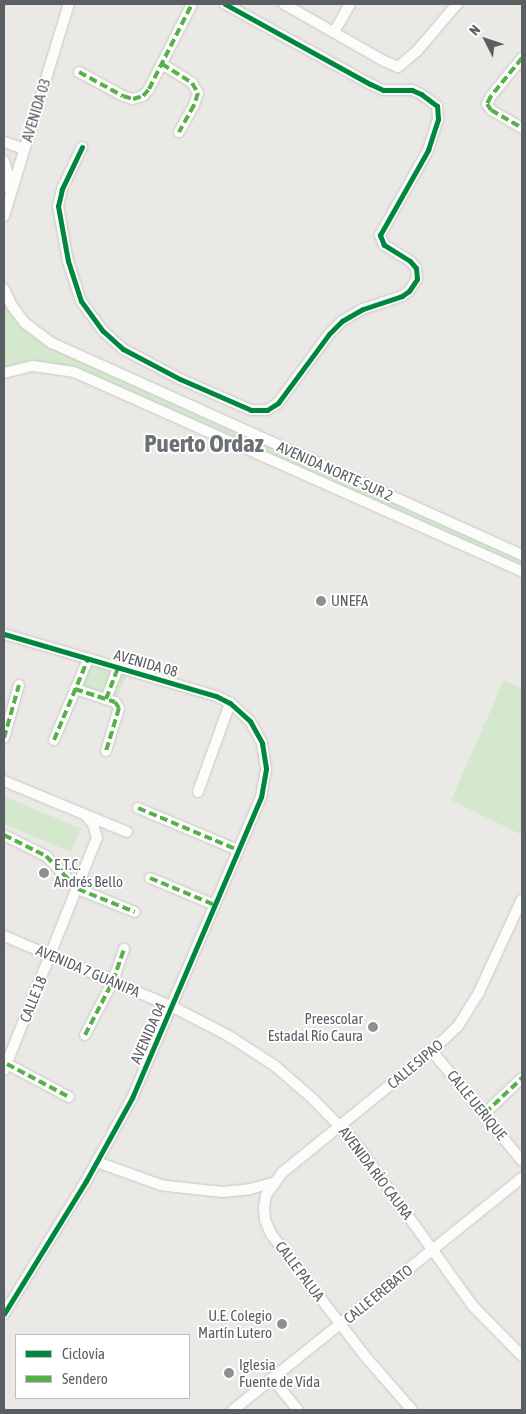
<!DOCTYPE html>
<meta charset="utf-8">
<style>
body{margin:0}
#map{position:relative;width:526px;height:1414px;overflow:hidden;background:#ebe9e5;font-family:"Asap Condensed",sans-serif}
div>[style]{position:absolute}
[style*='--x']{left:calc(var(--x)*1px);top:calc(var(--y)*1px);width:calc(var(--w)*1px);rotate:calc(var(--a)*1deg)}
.green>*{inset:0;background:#d4e8ce}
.roads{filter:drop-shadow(0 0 1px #c7c8c7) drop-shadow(0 0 1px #c7c8c7)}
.minor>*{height:10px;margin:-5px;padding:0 5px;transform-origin:5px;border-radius:5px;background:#fcfcfb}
.quiet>*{height:4px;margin-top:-2px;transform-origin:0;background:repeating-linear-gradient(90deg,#58b04a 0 8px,transparent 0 12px)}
.cycleway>*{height:5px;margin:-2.5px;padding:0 2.5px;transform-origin:2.5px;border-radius:2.5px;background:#00873e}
.dots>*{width:14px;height:14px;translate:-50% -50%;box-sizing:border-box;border:2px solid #fff;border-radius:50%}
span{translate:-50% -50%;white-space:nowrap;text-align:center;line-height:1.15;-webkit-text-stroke:4px #fff;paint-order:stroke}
.street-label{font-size:15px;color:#5a5f63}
.poi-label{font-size:15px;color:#5a5f63}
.left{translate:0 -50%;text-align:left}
.right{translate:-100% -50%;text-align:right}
.town-label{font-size:25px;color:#6b7175;font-weight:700}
.frame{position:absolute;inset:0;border:5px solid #5a5f63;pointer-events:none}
.legend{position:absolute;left:15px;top:1334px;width:175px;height:65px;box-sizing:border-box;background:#fff;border:1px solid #bdbfc1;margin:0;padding:6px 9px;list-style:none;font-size:15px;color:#5a5f63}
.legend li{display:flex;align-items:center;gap:10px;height:25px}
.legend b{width:25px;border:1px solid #bdbfc1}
.north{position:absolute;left:461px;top:15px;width:50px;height:50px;-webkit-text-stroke:4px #fff;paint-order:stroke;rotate:311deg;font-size:14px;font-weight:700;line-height:20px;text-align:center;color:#5a5f63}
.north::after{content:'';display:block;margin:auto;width:18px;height:22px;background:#5a5f63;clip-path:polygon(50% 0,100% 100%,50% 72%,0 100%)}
</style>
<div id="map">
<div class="green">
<i style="clip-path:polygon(4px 289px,33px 331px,522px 555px,522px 571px,58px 368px,4px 373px)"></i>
<i style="clip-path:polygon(88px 659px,129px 671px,115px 702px,75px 689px)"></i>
<i style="clip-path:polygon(504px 680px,522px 689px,522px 835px,451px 800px)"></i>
<i style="clip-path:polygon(4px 796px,81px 829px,71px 852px,4px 824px)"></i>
</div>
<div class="roads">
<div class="minor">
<i style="--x:284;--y:4;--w:115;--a:29.7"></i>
<i style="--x:384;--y:61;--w:15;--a:23"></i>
<i style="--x:398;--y:67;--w:25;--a:-40"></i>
<i style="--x:417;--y:51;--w:62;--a:-49.6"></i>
<i style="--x:334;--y:32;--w:32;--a:-60"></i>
<i style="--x:522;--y:58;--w:49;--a:129.2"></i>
<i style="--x:491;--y:96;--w:9;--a:117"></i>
<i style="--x:487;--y:104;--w:7;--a:56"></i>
<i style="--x:491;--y:110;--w:36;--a:30"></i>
<i style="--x:162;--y:64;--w:36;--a:32"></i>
<i style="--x:192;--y:83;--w:12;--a:59"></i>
<i style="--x:198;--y:93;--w:13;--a:108"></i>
<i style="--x:194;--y:105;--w:31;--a:119"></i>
<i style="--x:79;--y:72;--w:50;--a:28.6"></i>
<i style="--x:123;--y:96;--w:10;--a:17"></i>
<i style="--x:133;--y:99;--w:10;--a:-17"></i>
<i style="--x:143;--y:96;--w:9;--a:-49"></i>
<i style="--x:149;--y:89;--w:95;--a:-63.2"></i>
<i style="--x:4;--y:142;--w:21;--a:19"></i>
<i style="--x:82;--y:147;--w:47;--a:115.5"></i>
<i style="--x:62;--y:189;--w:17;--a:103"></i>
<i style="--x:58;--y:206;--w:56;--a:79.7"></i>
<i style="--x:68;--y:261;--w:42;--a:72"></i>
<i style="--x:81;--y:301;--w:37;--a:54"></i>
<i style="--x:103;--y:331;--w:27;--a:42"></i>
<i style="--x:123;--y:349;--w:64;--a:27.8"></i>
<i style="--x:180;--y:379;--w:77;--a:23.6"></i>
<i style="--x:251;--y:410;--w:16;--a:0"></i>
<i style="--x:267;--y:410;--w:13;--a:-32"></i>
<i style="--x:278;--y:403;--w:86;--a:-53.5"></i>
<i style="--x:329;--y:334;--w:18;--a:-45"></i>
<i style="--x:342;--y:321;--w:24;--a:-30"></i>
<i style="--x:363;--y:309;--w:41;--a:-18.4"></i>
<i style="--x:402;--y:296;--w:9;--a:-36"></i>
<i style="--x:409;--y:291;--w:14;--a:-56"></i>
<i style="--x:417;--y:279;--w:11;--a:-95"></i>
<i style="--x:416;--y:268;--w:9;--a:-131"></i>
<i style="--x:410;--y:261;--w:31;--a:-148"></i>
<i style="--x:384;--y:245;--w:11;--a:-112"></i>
<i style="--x:380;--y:235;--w:98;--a:-60.5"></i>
<i style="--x:428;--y:150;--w:33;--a:-72"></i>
<i style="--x:438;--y:119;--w:13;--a:-94"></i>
<i style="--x:437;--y:106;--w:20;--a:-143"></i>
<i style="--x:421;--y:94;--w:10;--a:-156"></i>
<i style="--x:412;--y:90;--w:29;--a:180"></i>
<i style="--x:383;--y:90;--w:14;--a:-155"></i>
<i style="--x:370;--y:84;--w:166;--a:-151.1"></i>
<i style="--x:4;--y:161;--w:17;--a:73"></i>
<i style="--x:9;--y:177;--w:12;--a:90"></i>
<i style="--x:4;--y:216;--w:222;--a:-73"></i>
<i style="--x:4;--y:289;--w:19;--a:65"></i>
<i style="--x:12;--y:306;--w:21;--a:53"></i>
<i style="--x:25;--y:323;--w:34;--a:37"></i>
<i style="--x:52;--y:343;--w:516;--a:24.28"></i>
<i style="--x:4;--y:373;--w:30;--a:-14"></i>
<i style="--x:33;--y:366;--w:41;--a:8.3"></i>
<i style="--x:74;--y:372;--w:490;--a:24"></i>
<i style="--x:4;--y:634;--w:221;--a:16.3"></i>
<i style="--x:216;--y:696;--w:16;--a:27"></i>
<i style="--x:230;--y:703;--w:27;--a:42"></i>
<i style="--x:250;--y:721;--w:25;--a:61"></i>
<i style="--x:262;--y:743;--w:26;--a:81"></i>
<i style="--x:266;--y:769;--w:28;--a:100"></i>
<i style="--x:261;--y:797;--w:327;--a:113.2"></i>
<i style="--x:132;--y:1098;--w:95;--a:119"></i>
<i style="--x:86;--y:1181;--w:156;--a:121.7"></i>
<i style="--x:75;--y:689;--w:42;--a:18"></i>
<i style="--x:115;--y:702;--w:7;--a:56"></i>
<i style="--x:119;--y:708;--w:45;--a:106.8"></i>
<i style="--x:106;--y:699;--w:33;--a:-69"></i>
<i style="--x:4;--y:738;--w:55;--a:-74.2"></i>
<i style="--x:54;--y:740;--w:88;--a:-67.2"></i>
<i style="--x:4;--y:781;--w:133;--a:22.5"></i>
<i style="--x:198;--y:792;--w:95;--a:-70.2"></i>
<i style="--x:138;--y:808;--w:108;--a:22.8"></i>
<i style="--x:4;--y:835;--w:47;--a:26.6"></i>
<i style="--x:46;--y:856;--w:46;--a:45.9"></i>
<i style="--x:78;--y:889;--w:61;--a:22"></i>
<i style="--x:150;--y:878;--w:70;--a:22.6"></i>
<i style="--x:4;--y:936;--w:183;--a:22.8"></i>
<i style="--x:173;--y:1007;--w:63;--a:27.4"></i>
<i style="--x:229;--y:1036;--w:55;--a:33.1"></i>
<i style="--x:275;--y:1066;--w:50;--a:41"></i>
<i style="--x:313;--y:1099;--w:60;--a:45.7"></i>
<i style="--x:355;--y:1142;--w:202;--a:54.3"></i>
<i style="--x:473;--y:1306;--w:70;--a:45.6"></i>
<i style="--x:85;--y:1035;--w:61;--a:-62.6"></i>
<i style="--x:113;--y:981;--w:34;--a:-71"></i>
<i style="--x:432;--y:1051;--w:142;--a:50.7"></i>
<i style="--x:7;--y:1064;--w:70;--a:28"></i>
<i style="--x:4;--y:1070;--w:250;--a:-68.2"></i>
<i style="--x:97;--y:838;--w:15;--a:-106"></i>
<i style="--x:93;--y:824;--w:11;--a:-131"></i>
<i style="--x:485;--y:1113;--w:51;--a:-43.4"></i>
<i style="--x:97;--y:1162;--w:68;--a:19.8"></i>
<i style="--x:161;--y:1185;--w:15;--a:8"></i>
<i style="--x:176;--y:1187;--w:47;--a:6.1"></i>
<i style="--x:223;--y:1192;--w:27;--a:-6"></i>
<i style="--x:250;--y:1189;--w:24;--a:-15"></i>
<i style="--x:272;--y:1378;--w:41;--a:50.9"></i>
<i style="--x:233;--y:1410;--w:371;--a:-38.8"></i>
<i style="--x:412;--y:1410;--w:72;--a:-131"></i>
<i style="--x:365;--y:1356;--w:154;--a:-127.6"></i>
<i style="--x:271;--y:1234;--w:15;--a:-113"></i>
<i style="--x:265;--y:1220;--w:12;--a:-95"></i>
<i style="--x:264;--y:1208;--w:13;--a:-81"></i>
<i style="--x:266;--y:1195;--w:29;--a:-54"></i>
<i style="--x:283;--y:1172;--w:192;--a:-39.1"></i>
<i style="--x:432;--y:1051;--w:36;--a:-44"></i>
<i style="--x:458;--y:1026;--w:40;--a:-58"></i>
<i style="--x:479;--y:992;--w:102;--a:-65.2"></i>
</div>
</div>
<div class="quiet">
<i style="--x:522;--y:58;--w:49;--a:129.2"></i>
<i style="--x:491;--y:96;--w:9;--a:117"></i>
<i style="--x:487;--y:104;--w:7;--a:56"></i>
<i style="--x:491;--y:110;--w:36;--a:30"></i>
<i style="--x:162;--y:64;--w:36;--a:32"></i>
<i style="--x:192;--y:83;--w:12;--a:59"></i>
<i style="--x:198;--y:93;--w:13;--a:108"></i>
<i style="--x:194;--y:105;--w:31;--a:119"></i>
<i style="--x:79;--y:72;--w:50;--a:28.6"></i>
<i style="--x:123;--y:96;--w:10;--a:17"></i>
<i style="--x:133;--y:99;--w:10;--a:-17"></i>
<i style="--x:143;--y:96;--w:9;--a:-49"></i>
<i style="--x:149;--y:89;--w:95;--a:-63.2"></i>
<i style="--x:75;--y:689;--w:42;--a:18"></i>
<i style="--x:115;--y:702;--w:7;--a:56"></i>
<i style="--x:119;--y:708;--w:45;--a:106.8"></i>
<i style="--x:106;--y:699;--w:33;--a:-69"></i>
<i style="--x:4;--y:738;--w:55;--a:-74.2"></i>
<i style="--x:54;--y:740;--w:88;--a:-67.2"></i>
<i style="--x:138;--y:808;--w:108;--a:22.8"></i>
<i style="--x:4;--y:835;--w:47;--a:26.6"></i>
<i style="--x:46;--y:856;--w:46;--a:45.9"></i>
<i style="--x:78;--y:889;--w:61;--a:22"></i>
<i style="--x:150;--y:878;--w:70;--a:22.6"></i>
<i style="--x:85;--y:1035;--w:61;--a:-62.6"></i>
<i style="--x:113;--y:981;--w:34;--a:-71"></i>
<i style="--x:7;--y:1064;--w:70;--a:28"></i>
<i style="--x:485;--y:1113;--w:51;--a:-43.4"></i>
</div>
<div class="cycleway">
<i style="--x:82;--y:147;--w:47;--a:115.5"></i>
<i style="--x:62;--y:189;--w:17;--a:103"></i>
<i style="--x:58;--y:206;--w:56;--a:79.7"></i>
<i style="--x:68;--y:261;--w:42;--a:72"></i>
<i style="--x:81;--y:301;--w:37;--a:54"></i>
<i style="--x:103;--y:331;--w:27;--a:42"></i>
<i style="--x:123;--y:349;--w:64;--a:27.8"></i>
<i style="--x:180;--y:379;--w:77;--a:23.6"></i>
<i style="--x:251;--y:410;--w:16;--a:0"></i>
<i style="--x:267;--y:410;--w:13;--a:-32"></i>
<i style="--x:278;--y:403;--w:86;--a:-53.5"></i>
<i style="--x:329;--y:334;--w:18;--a:-45"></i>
<i style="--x:342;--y:321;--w:24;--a:-30"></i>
<i style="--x:363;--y:309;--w:41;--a:-18.4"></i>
<i style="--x:402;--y:296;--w:9;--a:-36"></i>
<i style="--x:409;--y:291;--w:14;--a:-56"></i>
<i style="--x:417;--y:279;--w:11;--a:-95"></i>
<i style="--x:416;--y:268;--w:9;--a:-131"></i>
<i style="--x:410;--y:261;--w:31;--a:-148"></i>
<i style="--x:384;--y:245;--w:11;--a:-112"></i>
<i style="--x:380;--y:235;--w:98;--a:-60.5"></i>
<i style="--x:428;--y:150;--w:33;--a:-72"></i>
<i style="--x:438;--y:119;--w:13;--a:-94"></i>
<i style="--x:437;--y:106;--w:20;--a:-143"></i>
<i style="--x:421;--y:94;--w:10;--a:-156"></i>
<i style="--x:412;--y:90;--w:29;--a:180"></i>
<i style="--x:383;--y:90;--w:14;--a:-155"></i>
<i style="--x:370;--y:84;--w:166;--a:-151.1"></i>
<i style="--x:4;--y:634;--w:221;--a:16.3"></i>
<i style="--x:216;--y:696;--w:16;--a:27"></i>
<i style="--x:230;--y:703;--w:27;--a:42"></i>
<i style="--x:250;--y:721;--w:25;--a:61"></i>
<i style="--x:262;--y:743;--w:26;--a:81"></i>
<i style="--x:266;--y:769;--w:28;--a:100"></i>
<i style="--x:261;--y:797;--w:327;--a:113.2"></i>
<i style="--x:132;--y:1098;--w:95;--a:119"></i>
<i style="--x:86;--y:1181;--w:156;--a:121.7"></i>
</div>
<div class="dots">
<i style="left:321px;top:601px;background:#8d8f90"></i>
<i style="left:44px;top:873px;background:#8d8f90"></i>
<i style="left:373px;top:1027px;background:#8d8f90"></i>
<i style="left:282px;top:1324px;background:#8d8f90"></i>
<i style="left:229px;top:1373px;background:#8d8f90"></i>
</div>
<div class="street-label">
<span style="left:36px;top:110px;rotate:-73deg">AVENIDA 03</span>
<span style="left:335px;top:471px;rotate:24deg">AVENIDA NORTE-SUR 2</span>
<span style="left:146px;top:663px;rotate:16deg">AVENIDA 08</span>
<span style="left:88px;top:971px;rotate:23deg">AVENIDA 7 GUANIPA</span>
<span style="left:33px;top:999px;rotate:-68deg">CALLE 18</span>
<span style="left:148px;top:1033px;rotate:-66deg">AVENIDA 04</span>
<span style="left:415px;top:1064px;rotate:-40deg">CALLE SIPAO</span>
<span style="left:477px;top:1105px;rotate:51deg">CALLE UERIQUE</span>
<span style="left:376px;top:1173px;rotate:53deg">AVENIDA RÍO CAURA</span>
<span style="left:300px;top:1271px;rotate:53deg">CALLE PALUA</span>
<span style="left:378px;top:1294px;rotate:-39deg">CALLE EREBATO</span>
</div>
<div class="poi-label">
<span class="left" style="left:331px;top:601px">UNEFA</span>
<span class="left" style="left:54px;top:873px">E.T.C.<br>Andrés Bello</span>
<span class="right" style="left:363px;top:1027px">Preescolar<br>Estadal Río Caura</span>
<span class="right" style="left:272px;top:1324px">U.E. Colegio<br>Martín Lutero</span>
<span class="left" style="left:239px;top:1373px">Iglesia<br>Fuente de Vida</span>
</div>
<div class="town-label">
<span style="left:204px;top:443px">Puerto Ordaz</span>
</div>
<div class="frame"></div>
<ul class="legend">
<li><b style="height:6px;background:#00873e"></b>Ciclovía</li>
<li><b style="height:6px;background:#58b04a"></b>Sendero</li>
</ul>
<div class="north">N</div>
</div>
